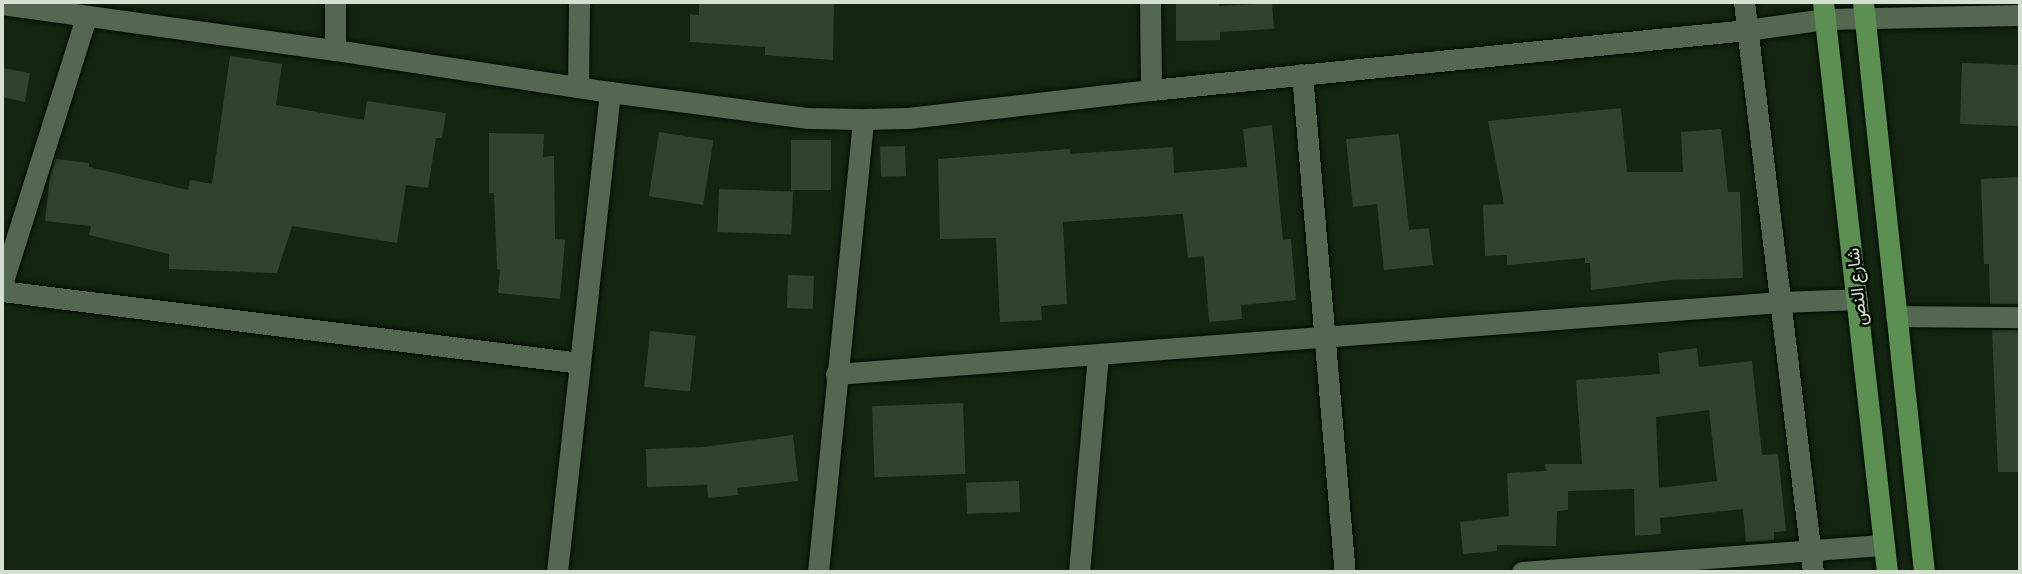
<!DOCTYPE html>
<meta charset="utf-8">
<style>
body{margin:0}
#map{position:relative;width:2022px;height:574px;overflow:hidden;background:#142511;font-family:Barlow,Vazirmatn,sans-serif}
div>[style]{position:absolute}
[style*='--x']{left:calc(var(--x)*1px);top:calc(var(--y)*1px);width:calc(var(--w)*1px);rotate:calc(var(--a)*1deg)}
.building>*{inset:0;background:#31432e;transform-origin:0 0}
.roads{filter:drop-shadow(0 0 2px #010d01) drop-shadow(0 0 2px #010d01)}
.minor>*{height:21px;margin:-10.5px;padding:0 10.5px;transform-origin:10.5px;border-radius:10.5px;background:#546750}
.major>*{height:21px;margin:-10.5px;padding:0 10.5px;transform-origin:10.5px;border-radius:10.5px;background:#5b9052}
span{translate:-50% -50%;white-space:nowrap;text-align:center;line-height:1.15;-webkit-text-stroke:5px #050c04;paint-order:stroke}
.street-label{font-size:18px;color:#d5e0d3}
.frame{position:absolute;inset:0;border:4px solid #d5e0d3;pointer-events:none}
</style>
<div id="map">
<div class="building">
<i style="clip-path:polygon(699px 2px,834px 2px,833px 60px,765px 55px,765px 47px,690px 42px,690px 14px,699px 15px)"></i>
<i style="clip-path:polygon(1176px 2px,1219px 2px,1219px 6px,1272px 3px,1274px 29px,1220px 32px,1220px 40px,1176px 41px)"></i>
<i style="clip-path:polygon(230px 56px,282px 64px,276px 105px,364px 120px,367px 101px,446px 113px,442px 138px,436px 138px,428px 188px,406px 185px,397px 243px,292px 226px,277px 273px,169px 269px,169px 254px,89px 235px,91px 226px,45px 221px,50px 176px,55px 159px,89px 163px,89px 167px,188px 190px,190px 180px,212px 184px)"></i>
<i style="left:2020px;top:65px;width:61px;height:58px;rotate:92deg"></i>
<i style="clip-path:polygon(2px 68px,30px 73px,25px 102px,2px 97px)"></i>
<i style="clip-path:polygon(1621px 108px,1627px 172px,1683px 172px,1681px 132px,1721px 129px,1728px 192px,1740px 192px,1743px 278px,1671px 280px,1591px 290px,1590px 263px,1585px 263px,1585px 258px,1507px 265px,1507px 255px,1485px 256px,1483px 205px,1504px 204px,1488px 121px)"></i>
<i style="clip-path:polygon(1272px 125px,1283px 240px,1291px 239px,1296px 300px,1241px 305px,1242px 319px,1209px 322px,1204px 256px,1188px 258px,1183px 214px,1063px 222px,1067px 304px,1041px 306px,1042px 320px,1000px 322px,996px 238px,940px 239px,938px 159px,1070px 149px,1070px 154px,1173px 147px,1174px 173px,1247px 167px,1243px 129px)"></i>
<i style="left:659px;top:132px;width:55px;height:65px;rotate:9deg"></i>
<i style="clip-path:polygon(489px 133px,544px 134px,543px 157px,554px 156px,555px 239px,565px 240px,560px 299px,498px 293px,500px 270px,497px 269px,494px 193px,489px 193px)"></i>
<i style="clip-path:polygon(1399px 134px,1409px 230px,1429px 228px,1433px 265px,1384px 270px,1377px 204px,1353px 207px,1346px 139px)"></i>
<i style="left:791px;top:140px;width:40px;height:50px"></i>
<i style="left:905px;top:146px;width:30px;height:25px;rotate:88deg"></i>
<i style="clip-path:polygon(2020px 177px,2020px 304px,1990px 304px,1989px 264px,1984px 264px,1981px 179px)"></i>
<i style="left:719px;top:189px;width:74px;height:43px;rotate:2deg"></i>
<i style="left:788px;top:275px;width:26px;height:33px;rotate:2deg"></i>
<i style="clip-path:polygon(1992px 330px,2020px 330px,2020px 472px,1998px 472px)"></i>
<i style="left:650px;top:331px;width:46px;height:56px;rotate:6deg"></i>
<i style="clip-path:polygon(evenodd,1697px 348px,1699px 367px,1752px 361px,1762px 455px,1778px 454px,1786px 531px,1774px 532px,1774px 540px,1746px 542px,1743px 509px,1660px 518px,1661px 534px,1635px 536px,1634px 489px,1568px 491px,1568px 510px,1557px 511px,1556px 546px,1497px 545px,1497px 551px,1463px 554px,1460px 522px,1509px 516px,1507px 473px,1546px 471px,1545px 464px,1582px 464px,1576px 380px,1660px 374px,1658px 353px,1697px 348px,1709px 410px,1717px 481px,1659px 488px,1656px 417px,1709px 410px)"></i>
<i style="left:963px;top:403px;width:71px;height:91px;rotate:88deg"></i>
<i style="clip-path:polygon(793px 435px,798px 481px,737px 488px,738px 495px,708px 498px,707px 485px,647px 487px,646px 449px,703px 447px)"></i>
<i style="left:1019px;top:481px;width:31px;height:53px;rotate:88deg"></i>
</div>
<div class="roads">
<div class="minor">
<i style="--x:335;--y:2;--w:48;--a:90"></i>
<i style="--x:1150;--y:2;--w:88;--a:89.3"></i>
<i style="--x:1744;--y:2;--w:574;--a:83.1"></i>
<i style="--x:2;--y:4;--w:336;--a:7.9"></i>
<i style="--x:335;--y:50;--w:278;--a:8.7"></i>
<i style="--x:610;--y:92;--w:200;--a:7.5"></i>
<i style="--x:808;--y:118;--w:55;--a:1"></i>
<i style="--x:863;--y:119;--w:45;--a:-1.3"></i>
<i style="--x:908;--y:118;--w:245;--a:-6.6"></i>
<i style="--x:1151;--y:90;--w:599;--a:-5.75"></i>
<i style="--x:1747;--y:30;--w:79;--a:-8"></i>
<i style="--x:1825;--y:19;--w:195;--a:-1.2"></i>
<i style="--x:1302;--y:74;--w:500;--a:85.1"></i>
<i style="--x:578;--y:87;--w:85;--a:-89.3"></i>
<i style="--x:2;--y:284;--w:280;--a:-72.5"></i>
<i style="--x:2;--y:291;--w:582;--a:7.1"></i>
<i style="--x:1896;--y:316;--w:124;--a:0.5"></i>
<i style="--x:836;--y:374;--w:947;--a:-4.36"></i>
<i style="--x:1780;--y:302;--w:77;--a:-2.2"></i>
<i style="--x:557;--y:572;--w:483;--a:-83.7"></i>
<i style="--x:818;--y:572;--w:455;--a:-84.3"></i>
<i style="--x:1079;--y:572;--w:217;--a:-85"></i>
<i style="--x:1522;--y:572;--w:363;--a:-4.3"></i>
</div>
<div class="major">
<i style="--x:1823;--y:2;--w:574;--a:83.59"></i>
<i style="--x:1863;--y:2;--w:573;--a:83.89"></i>
</div>
</div>
<div class="street-label">
<span style="left:1856px;top:287px;rotate:-96deg">شارع النص</span>
</div>
<div class="frame"></div>
</div>
